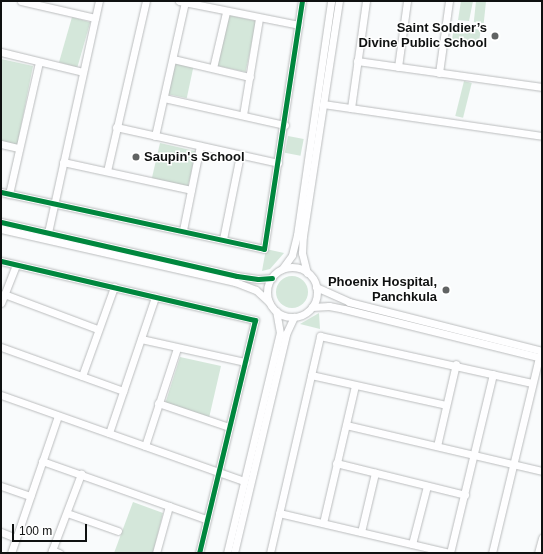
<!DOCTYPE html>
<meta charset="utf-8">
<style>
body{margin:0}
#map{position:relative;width:543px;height:554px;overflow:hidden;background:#f9fbfc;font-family:Helvetica,sans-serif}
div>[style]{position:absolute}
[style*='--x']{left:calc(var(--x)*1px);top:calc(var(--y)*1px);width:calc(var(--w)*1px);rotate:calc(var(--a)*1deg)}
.green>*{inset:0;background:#d4e7da;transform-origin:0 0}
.round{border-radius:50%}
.roads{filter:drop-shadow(0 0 1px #babcbd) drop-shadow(0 0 1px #babcbd)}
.minor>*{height:7px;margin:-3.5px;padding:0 3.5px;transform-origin:3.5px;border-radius:3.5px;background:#fefeff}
.minor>.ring{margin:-3.5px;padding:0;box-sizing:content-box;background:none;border:7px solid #fefeff;border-radius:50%}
.cycleway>*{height:5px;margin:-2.5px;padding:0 2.5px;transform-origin:2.5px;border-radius:2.5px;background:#00873e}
.dots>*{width:11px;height:11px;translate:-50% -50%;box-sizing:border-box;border:2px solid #fff;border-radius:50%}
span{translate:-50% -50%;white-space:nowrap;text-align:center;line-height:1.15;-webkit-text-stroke:3px #fff;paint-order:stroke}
.poi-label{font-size:13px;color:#0f1111;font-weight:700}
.right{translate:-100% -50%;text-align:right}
.left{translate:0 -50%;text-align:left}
.frame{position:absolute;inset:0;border:2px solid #0f1111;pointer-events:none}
.scale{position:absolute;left:12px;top:524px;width:75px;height:18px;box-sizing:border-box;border:2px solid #0f1111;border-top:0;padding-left:5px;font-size:12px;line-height:14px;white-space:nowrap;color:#0f1111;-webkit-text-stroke:3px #fff;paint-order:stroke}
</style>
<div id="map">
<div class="green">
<i style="clip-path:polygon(461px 1px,473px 1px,469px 21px,458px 20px)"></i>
<i style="left:476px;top:1px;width:10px;height:21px;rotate:6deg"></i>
<i style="left:228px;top:15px;width:29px;height:52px;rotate:12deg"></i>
<i style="left:72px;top:17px;width:19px;height:47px;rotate:16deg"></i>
<i style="left:454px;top:26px;width:27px;height:15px;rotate:8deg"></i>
<i style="clip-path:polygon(1px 59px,33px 66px,17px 146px,1px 143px)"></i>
<i style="left:175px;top:62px;width:19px;height:33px;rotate:12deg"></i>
<i style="left:464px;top:81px;width:8px;height:36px;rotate:14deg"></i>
<i style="left:288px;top:136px;width:16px;height:17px;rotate:11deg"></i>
<i style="left:160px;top:143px;width:37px;height:38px;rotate:13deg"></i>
<i style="clip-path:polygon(266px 249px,284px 253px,270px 269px,262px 271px)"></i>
<i class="round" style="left:276px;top:276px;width:32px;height:32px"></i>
<i style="clip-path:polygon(319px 313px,320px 329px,300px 324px)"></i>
<i style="clip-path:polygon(180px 357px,221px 366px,209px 418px,165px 404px)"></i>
<i style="clip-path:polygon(133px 502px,163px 513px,153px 553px,114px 553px)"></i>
</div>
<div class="roads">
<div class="minor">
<i style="--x:21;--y:1;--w:76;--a:12.9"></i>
<i style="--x:179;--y:1;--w:122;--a:11.3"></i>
<i style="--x:1;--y:52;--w:84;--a:13.7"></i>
<i style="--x:173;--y:59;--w:79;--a:13.2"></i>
<i style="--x:357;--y:61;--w:187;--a:8"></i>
<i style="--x:398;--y:67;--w:67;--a:-82.2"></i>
<i style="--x:213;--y:68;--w:57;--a:-76.9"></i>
<i style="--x:439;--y:73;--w:73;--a:-82.1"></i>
<i style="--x:164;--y:98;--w:124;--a:12.6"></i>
<i style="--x:323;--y:104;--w:221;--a:8.3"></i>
<i style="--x:351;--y:108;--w:108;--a:-82"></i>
<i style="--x:243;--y:115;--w:98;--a:-80.6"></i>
<i style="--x:116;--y:127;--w:166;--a:12.5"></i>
<i style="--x:155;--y:136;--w:137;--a:-77.4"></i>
<i style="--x:1;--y:144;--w:17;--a:13"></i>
<i style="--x:63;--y:162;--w:131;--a:12.3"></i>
<i style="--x:107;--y:171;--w:174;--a:-77.1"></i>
<i style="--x:1;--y:192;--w:269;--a:12.2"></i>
<i style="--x:264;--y:249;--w:251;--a:-81.3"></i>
<i style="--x:9;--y:194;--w:135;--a:-77.2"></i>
<i style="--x:1;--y:222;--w:242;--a:12.9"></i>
<i style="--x:237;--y:276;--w:21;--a:8"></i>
<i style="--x:258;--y:279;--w:14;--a:-4"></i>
<i style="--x:1;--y:229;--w:240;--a:12.8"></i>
<i style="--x:235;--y:282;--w:22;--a:21"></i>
<i style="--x:256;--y:290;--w:18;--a:43"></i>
<i style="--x:183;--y:230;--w:86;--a:-78.6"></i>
<i style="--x:47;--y:237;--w:242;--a:-77.6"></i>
<i style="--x:223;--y:239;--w:86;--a:-78.6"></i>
<i style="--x:1;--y:261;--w:261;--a:13.1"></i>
<i style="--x:255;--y:320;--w:240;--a:103.5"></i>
<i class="ring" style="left:267px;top:267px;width:43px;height:43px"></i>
<i style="--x:282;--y:269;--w:17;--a:-54"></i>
<i style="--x:292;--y:255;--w:21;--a:-76"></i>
<i style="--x:297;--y:235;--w:236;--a:-81.7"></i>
<i style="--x:307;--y:273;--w:21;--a:-104"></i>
<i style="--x:302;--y:253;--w:17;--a:-87"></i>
<i style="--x:303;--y:236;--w:238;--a:-81.3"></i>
<i style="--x:316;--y:287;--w:36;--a:24"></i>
<i style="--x:349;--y:302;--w:199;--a:14.2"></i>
<i style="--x:4;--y:294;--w:99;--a:20.6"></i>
<i style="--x:1;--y:303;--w:41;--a:-68.5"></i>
<i style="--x:312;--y:307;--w:17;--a:-3"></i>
<i style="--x:329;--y:306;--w:15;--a:11"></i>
<i style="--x:344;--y:309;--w:204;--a:13.9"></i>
<i style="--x:141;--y:339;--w:107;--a:12.5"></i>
<i style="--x:1;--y:347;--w:130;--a:19.8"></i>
<i style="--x:311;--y:375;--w:138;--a:12.5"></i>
<i style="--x:82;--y:376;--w:95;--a:-70.2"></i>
<i style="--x:1;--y:395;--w:258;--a:19.5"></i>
<i style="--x:158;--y:403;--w:75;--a:18.7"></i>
<i style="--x:346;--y:425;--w:201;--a:13.2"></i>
<i style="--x:109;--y:433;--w:144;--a:-71.3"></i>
<i style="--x:145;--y:446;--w:103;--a:-71.9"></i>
<i style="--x:437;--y:446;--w:84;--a:-77"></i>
<i style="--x:42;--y:461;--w:174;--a:19.5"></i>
<i style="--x:336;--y:463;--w:133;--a:13.9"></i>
<i style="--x:1;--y:486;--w:31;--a:19"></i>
<i style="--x:67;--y:513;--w:54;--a:19.4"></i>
<i style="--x:279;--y:513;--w:175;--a:13.2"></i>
<i style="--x:323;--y:523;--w:141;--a:-76.9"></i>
<i style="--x:1;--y:532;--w:16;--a:22"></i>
<i style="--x:361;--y:532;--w:61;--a:-76.7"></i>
<i style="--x:412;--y:544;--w:60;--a:-75.5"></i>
<i style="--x:52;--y:550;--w:8;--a:23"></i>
<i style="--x:11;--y:553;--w:145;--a:-71.1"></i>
<i style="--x:51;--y:553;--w:85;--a:-69.2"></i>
<i style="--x:156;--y:553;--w:49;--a:-74.5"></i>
<i style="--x:227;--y:553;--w:226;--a:-76.5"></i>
<i style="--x:280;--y:333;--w:22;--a:-100"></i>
<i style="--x:234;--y:553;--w:225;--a:-76.6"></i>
<i style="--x:286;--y:334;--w:19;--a:-65"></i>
<i style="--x:270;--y:553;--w:223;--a:-77"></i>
<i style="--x:320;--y:336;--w:217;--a:12.5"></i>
<i style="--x:450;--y:553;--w:184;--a:-76.5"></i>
<i style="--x:492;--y:553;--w:202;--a:-76.5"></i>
<i style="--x:539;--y:357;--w:4;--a:-45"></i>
<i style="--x:538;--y:553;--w:16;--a:-75"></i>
</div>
</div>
<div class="cycleway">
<i style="--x:1;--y:192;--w:269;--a:12.2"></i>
<i style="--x:264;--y:249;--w:251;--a:-81.3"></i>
<i style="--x:1;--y:222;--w:242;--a:12.9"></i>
<i style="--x:237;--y:276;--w:21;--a:8"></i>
<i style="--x:258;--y:279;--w:14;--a:-4"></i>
<i style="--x:1;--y:261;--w:261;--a:13.1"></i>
<i style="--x:255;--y:320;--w:240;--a:103.5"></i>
</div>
<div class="dots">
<i style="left:495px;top:36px;background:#616363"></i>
<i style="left:136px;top:157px;background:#616363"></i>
<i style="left:446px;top:290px;background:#616363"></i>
</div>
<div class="poi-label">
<span class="right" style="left:487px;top:36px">Saint Soldier’s<br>Divine Public School</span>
<span class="left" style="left:144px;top:157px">Saupin's School</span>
<span class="right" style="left:437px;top:290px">Phoenix Hospital,<br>Panchkula</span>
</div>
<div class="frame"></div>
<div class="scale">100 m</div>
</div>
